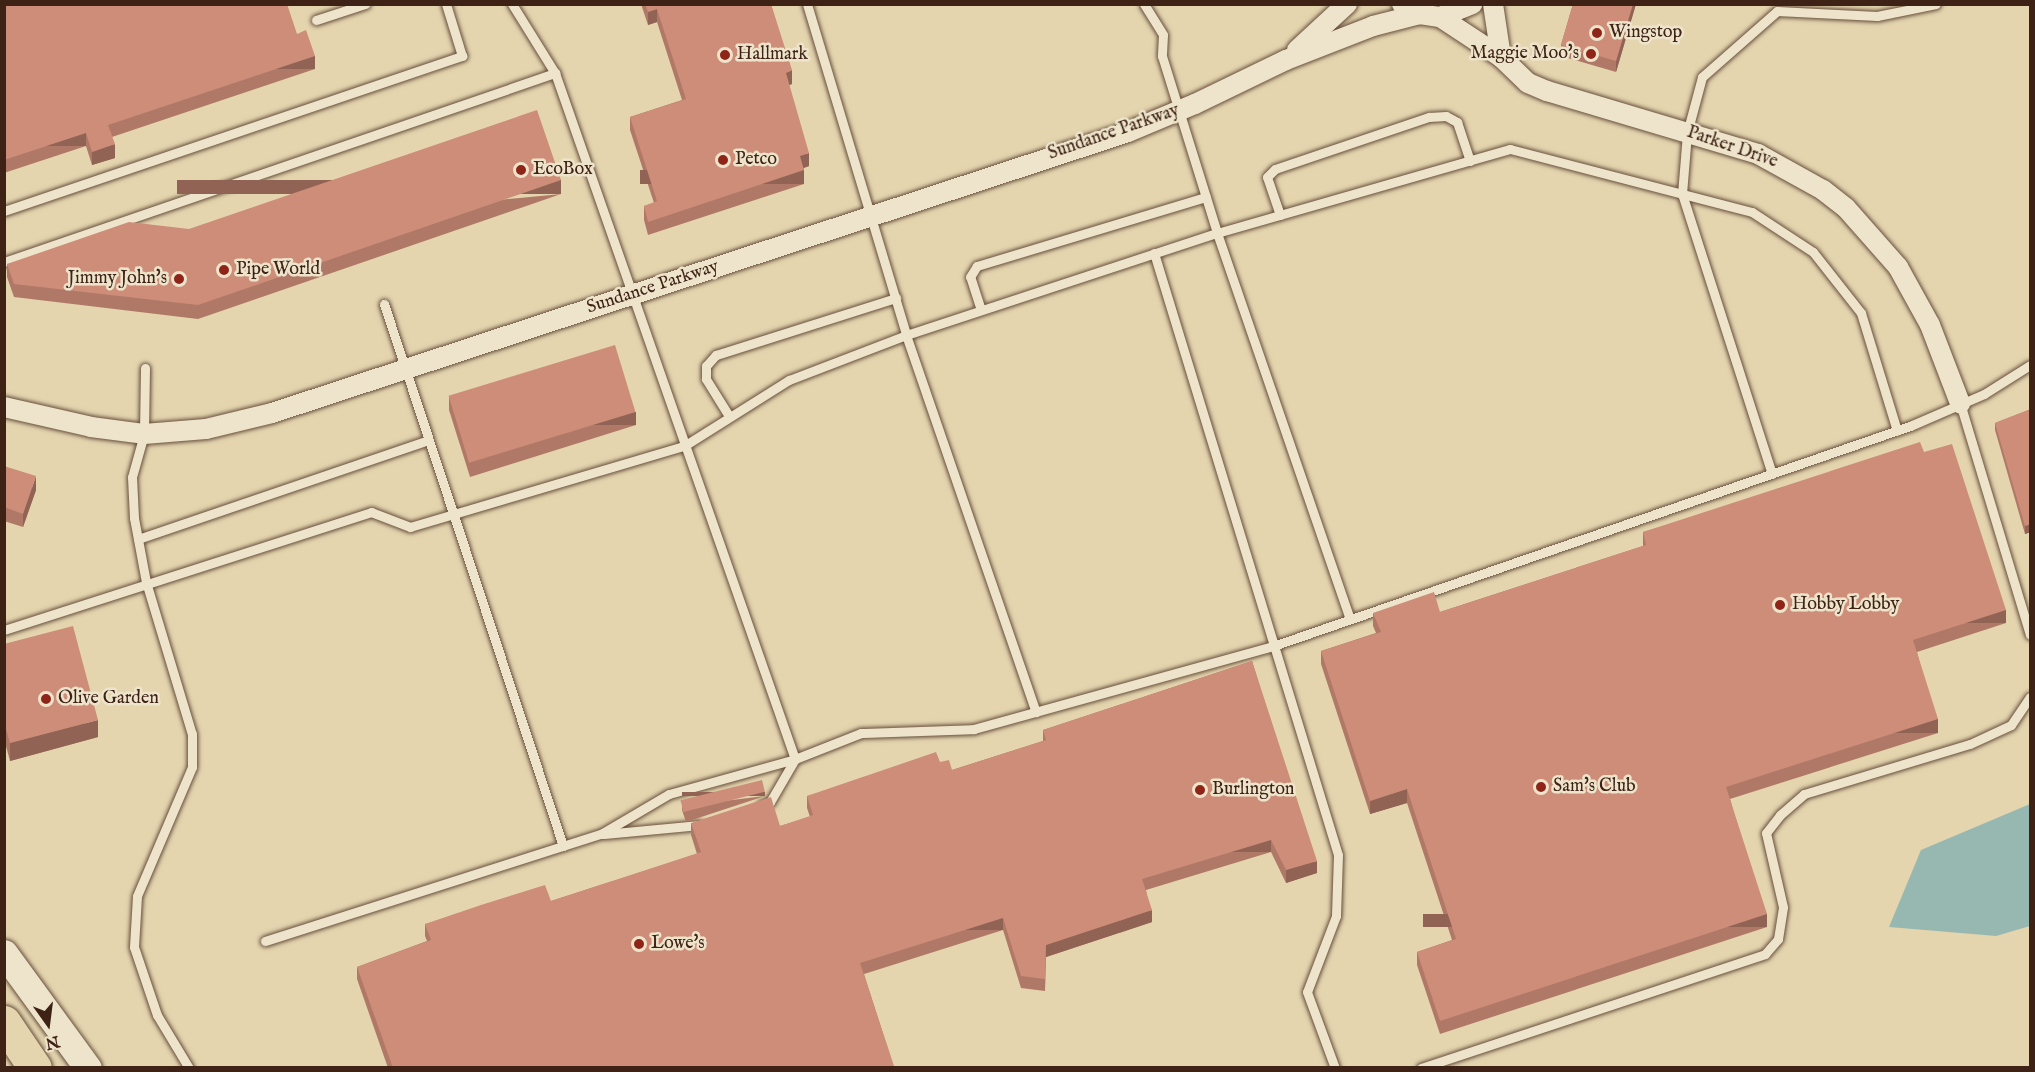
<!DOCTYPE html>
<style>
body{margin:0}
#map{position:relative;width:2035px;height:1072px;overflow:hidden;background:#e4d5af;font-family:"IM FELL English",serif}
div>[style]{position:absolute}
[style*='--x']{left:calc(var(--x)*1px);top:calc(var(--y)*1px);width:calc(var(--w)*1px);rotate:calc(var(--a)*1deg)}
.water>*{inset:0;background:#97b8b1}
.roads{filter:drop-shadow(0 0 2px #684f3c) drop-shadow(0 0 2px #684f3c)}
.lane>*{height:9px;margin:-4.5px;padding:0 4.5px;transform-origin:4.5px;border-radius:4.5px;background:#ede4cb}
.street>*{height:20px;margin:-10px;padding:0 10px;transform-origin:10px;border-radius:10px;background:#ede4cb}
.secondary>*{height:27px;margin:-13.5px;padding:0 13.5px;transform-origin:13.5px;border-radius:13.5px;background:#ede4cb}
.highway>*{height:33px;margin:-16.5px;padding:0 16.5px;transform-origin:16.5px;border-radius:16.5px;background:#e4d5af}
.wall>*{inset:0;background:#b07967}
.shaded-wall>*{inset:0;background:#906354;transform-origin:0 0}
.building>*{inset:0;background:#cd8d78;transform-origin:0 0}
.dots>*{width:16px;height:16px;translate:-50% -50%;box-sizing:border-box;border:3px solid #ede4cb;border-radius:50%}
span{translate:-50% -50%;white-space:nowrap;text-align:center;line-height:1.15;-webkit-text-stroke:5px #ede4cb;paint-order:stroke}
.poi-label{font-size:18px;color:#3e2215}
.left{translate:0 -50%;text-align:left}
.right{translate:-100% -50%;text-align:right}
.street-label{font-size:18px;color:#3e2215}
.frame{position:absolute;inset:0;border:6px solid #3e2215;pointer-events:none}
.north{position:absolute;left:18px;top:994px;width:60px;height:60px;-webkit-text-stroke:4px #ede4cb;paint-order:stroke;rotate:166deg;font-size:16px;font-weight:700;line-height:24px;text-align:center;color:#3e2215}
.north::after{content:'';display:block;margin:auto;width:21px;height:27px;background:#3e2215;clip-path:polygon(50% 0,100% 100%,50% 72%,0 100%)}
</style>
<div id="map">
<div class="water">
<i style="clip-path:polygon(2030px 804px,2030px 926px,1996px 936px,1889px 927px,1921px 850px)"></i>
</div>
<div class="roads">
<div class="lane">
<i style="--x:512;--y:4;--w:81;--a:58.1"></i>
<i style="--x:555;--y:73;--w:727;--a:70.72"></i>
<i style="--x:795;--y:759;--w:50;--a:120.2"></i>
<i style="--x:770;--y:802;--w:9;--a:159"></i>
<i style="--x:807;--y:4;--w:345;--a:73.3"></i>
<i style="--x:906;--y:335;--w:399;--a:71"></i>
<i style="--x:1144;--y:4;--w:36;--a:58"></i>
<i style="--x:1163;--y:35;--w:21;--a:93"></i>
<i style="--x:1162;--y:56;--w:185;--a:72.7"></i>
<i style="--x:1217;--y:233;--w:408;--a:71"></i>
<i style="--x:316;--y:20;--w:52;--a:-18.1"></i>
<i style="--x:4;--y:211;--w:484;--a:-18.7"></i>
<i style="--x:462;--y:56;--w:54;--a:-107.1"></i>
<i style="--x:1280;--y:215;--w:40;--a:-108.9"></i>
<i style="--x:1267;--y:177;--w:11;--a:-45"></i>
<i style="--x:1275;--y:169;--w:163;--a:-18.7"></i>
<i style="--x:1429;--y:117;--w:17;--a:-3"></i>
<i style="--x:1446;--y:116;--w:13;--a:29"></i>
<i style="--x:1457;--y:122;--w:41;--a:71.6"></i>
<i style="--x:1154;--y:253;--w:629;--a:73"></i>
<i style="--x:1338;--y:855;--w:61;--a:91.9"></i>
<i style="--x:1336;--y:916;--w:81;--a:110.9"></i>
<i style="--x:1307;--y:992;--w:81;--a:69.8"></i>
<i style="--x:4;--y:262;--w:583;--a:-18.93"></i>
<i style="--x:384;--y:304;--w:571;--a:71.72"></i>
<i style="--x:981;--y:310;--w:35;--a:-108"></i>
<i style="--x:970;--y:277;--w:13;--a:-58"></i>
<i style="--x:977;--y:266;--w:239;--a:-16.8"></i>
<i style="--x:145;--y:368;--w:66;--a:90.9"></i>
<i style="--x:144;--y:434;--w:45;--a:105.6"></i>
<i style="--x:132;--y:477;--w:41;--a:87.2"></i>
<i style="--x:134;--y:518;--w:65;--a:79.4"></i>
<i style="--x:146;--y:582;--w:159;--a:73.2"></i>
<i style="--x:192;--y:734;--w:33;--a:90"></i>
<i style="--x:192;--y:767;--w:140;--a:113.1"></i>
<i style="--x:137;--y:896;--w:51;--a:93.4"></i>
<i style="--x:134;--y:947;--w:72;--a:71.3"></i>
<i style="--x:157;--y:1015;--w:62;--a:58.9"></i>
<i style="--x:1960;--y:403;--w:242;--a:73.2"></i>
<i style="--x:729;--y:416;--w:44;--a:-121.9"></i>
<i style="--x:706;--y:379;--w:13;--a:-90"></i>
<i style="--x:706;--y:366;--w:15;--a:-48"></i>
<i style="--x:716;--y:355;--w:189;--a:-17.6"></i>
<i style="--x:1772;--y:474;--w:294;--a:-107.8"></i>
<i style="--x:1682;--y:194;--w:61;--a:-85.3"></i>
<i style="--x:1687;--y:133;--w:58;--a:-75"></i>
<i style="--x:1702;--y:77;--w:100;--a:-41.3"></i>
<i style="--x:1777;--y:11;--w:100;--a:2.9"></i>
<i style="--x:1877;--y:16;--w:60;--a:-11.5"></i>
<i style="--x:138;--y:539;--w:307;--a:-18.8"></i>
<i style="--x:4;--y:630;--w:386;--a:-17.8"></i>
<i style="--x:371;--y:512;--w:42;--a:21"></i>
<i style="--x:410;--y:527;--w:286;--a:-16.5"></i>
<i style="--x:684;--y:446;--w:124;--a:-32.2"></i>
<i style="--x:789;--y:380;--w:125;--a:-21"></i>
<i style="--x:906;--y:335;--w:327;--a:-18.2"></i>
<i style="--x:1217;--y:233;--w:305;--a:-16"></i>
<i style="--x:1510;--y:149;--w:250;--a:14.6"></i>
<i style="--x:1752;--y:212;--w:73;--a:33.3"></i>
<i style="--x:1813;--y:252;--w:78;--a:51.8"></i>
<i style="--x:1861;--y:313;--w:123;--a:73"></i>
<i style="--x:604;--y:834;--w:96;--a:-5.4"></i>
<i style="--x:265;--y:941;--w:353;--a:-17.7"></i>
<i style="--x:601;--y:834;--w:79;--a:-30.5"></i>
<i style="--x:669;--y:794;--w:131;--a:-15.5"></i>
<i style="--x:795;--y:759;--w:71;--a:-21.5"></i>
<i style="--x:861;--y:733;--w:113;--a:-2"></i>
<i style="--x:974;--y:729;--w:313;--a:-15.5"></i>
<i style="--x:1276;--y:645;--w:671;--a:-19.06"></i>
<i style="--x:1910;--y:426;--w:81;--a:-23.4"></i>
<i style="--x:1984;--y:394;--w:54;--a:-32.2"></i>
<i style="--x:1421;--y:1068;--w:362;--a:-18.3"></i>
<i style="--x:1765;--y:954;--w:20;--a:-49"></i>
<i style="--x:1778;--y:939;--w:32;--a:-81"></i>
<i style="--x:1783;--y:907;--w:76;--a:-102.9"></i>
<i style="--x:1766;--y:833;--w:23;--a:-52"></i>
<i style="--x:1780;--y:815;--w:32;--a:-41"></i>
<i style="--x:1804;--y:794;--w:173;--a:-16.8"></i>
<i style="--x:1970;--y:744;--w:45;--a:-24.9"></i>
<i style="--x:2011;--y:725;--w:34;--a:-56"></i>
</div>
<div class="street">
<i style="--x:1402;--y:4;--w:21;--a:29"></i>
<i style="--x:1420;--y:14;--w:20;--a:9"></i>
<i style="--x:1440;--y:17;--w:35;--a:-22"></i>
<i style="--x:1493;--y:4;--w:54;--a:81.4"></i>
<i style="--x:1440;--y:17;--w:73;--a:33.3"></i>
<i style="--x:1501;--y:57;--w:37;--a:44"></i>
<i style="--x:1528;--y:83;--w:21;--a:23"></i>
<i style="--x:1547;--y:91;--w:220;--a:16.6"></i>
<i style="--x:1758;--y:154;--w:74;--a:29"></i>
<i style="--x:1823;--y:190;--w:29;--a:38"></i>
<i style="--x:1846;--y:208;--w:79;--a:48.6"></i>
<i style="--x:1898;--y:267;--w:66;--a:61.1"></i>
<i style="--x:1930;--y:325;--w:84;--a:69"></i>
<i style="--x:1297;--y:50;--w:68;--a:-42.6"></i>
<i style="--x:4;--y:407;--w:89;--a:12.9"></i>
<i style="--x:91;--y:427;--w:53;--a:7.5"></i>
<i style="--x:144;--y:434;--w:62;--a:-4.6"></i>
<i style="--x:206;--y:429;--w:68;--a:-13.6"></i>
<i style="--x:272;--y:413;--w:901;--a:-18.17"></i>
<i style="--x:1128;--y:132;--w:73;--a:-22.7"></i>
<i style="--x:1195;--y:104;--w:101;--a:-25.8"></i>
<i style="--x:1286;--y:60;--w:93;--a:-21.3"></i>
<i style="--x:1373;--y:26;--w:49;--a:-14.3"></i>
</div>
<div class="secondary">
<i style="--x:4;--y:953;--w:142;--a:53.9"></i>
</div>
<div class="highway">
<i style="--x:4;--y:1022;--w:55;--a:56"></i>
</div>
</div>
<div class="wall">
<i style="clip-path:polygon(4px 4px,297px 34px,315px 69px,112px 137px,115px 158px,92px 165px,86px 146px,4px 173px)"></i>
<i style="clip-path:polygon(641px 4px,771px 4px,792px 84px,789px 85px,809px 166px,804px 168px,804px 184px,648px 235px,644px 220px,644px 206px,654px 203px,630px 130px,630px 117px,682px 100px,657px 22px,648px 25px)"></i>
<i style="clip-path:polygon(1573px 4px,1636px 4px,1616px 72px,1561px 56px,1561px 45px)"></i>
<i style="clip-path:polygon(561px 194px,198px 319px,14px 297px,7px 277px,7px 264px,189px 229px)"></i>
<i style="clip-path:polygon(449px 397px,636px 425px,470px 477px,449px 410px)"></i>
<i style="clip-path:polygon(2031px 409px,2031px 532px,2025px 534px,1995px 430px,1995px 423px)"></i>
<i style="clip-path:polygon(1924px 452px,2006px 623px,1917px 652px,1938px 733px,1730px 799px,1767px 927px,1440px 1034px,1417px 965px,1417px 952px,1452px 940px,1407px 803px,1370px 814px,1321px 664px,1321px 651px,1376px 633px,1373px 626px,1373px 613px,1440px 612px,1643px 546px,1643px 532px)"></i>
<i style="clip-path:polygon(4px 466px,36px 490px,23px 527px,4px 521px)"></i>
<i style="clip-path:polygon(4px 644px,98px 737px,10px 761px,4px 739px)"></i>
<i style="clip-path:polygon(1252px 661px,1317px 873px,1286px 883px,1271px 852px,1146px 890px,1152px 922px,1046px 957px,1045px 991px,1021px 988px,1003px 930px,864px 974px,894px 1068px,388px 1068px,357px 979px,357px 967px,427px 941px,425px 936px,425px 924px,551px 901px,697px 854px,691px 835px,691px 823px,780px 826px,810px 817px,807px 808px,807px 796px,940px 762px,952px 770px,1043px 741px,1043px 730px)"></i>
<i style="clip-path:polygon(765px 796px,686px 822px,682px 810px,682px 806px)"></i>
</div>
<div class="shaded-wall">
<i style="clip-path:polygon(1633px 4px,1636px 4px,1616px 72px,1616px 61px)"></i>
<i style="clip-path:polygon(657px 9px,657px 22px,648px 25px,648px 12px)"></i>
<i style="left:315px;top:56px;width:13px;height:218px;rotate:90deg"></i>
<i style="clip-path:polygon(792px 70px,792px 84px,786px 86px,786px 73px)"></i>
<i style="left:86px;top:133px;width:13px;height:86px;rotate:90deg"></i>
<i style="clip-path:polygon(115px 144px,115px 158px,92px 165px,92px 152px)"></i>
<i style="clip-path:polygon(809px 153px,809px 166px,800px 169px,800px 156px)"></i>
<i style="left:804px;top:170px;width:14px;height:164px;rotate:90deg"></i>
<i style="left:561px;top:180px;width:14px;height:384px;rotate:90deg"></i>
<i style="left:636px;top:412px;width:13px;height:174px;rotate:90deg"></i>
<i style="clip-path:polygon(36px 476px,36px 490px,23px 527px,23px 514px)"></i>
<i style="clip-path:polygon(2031px 524px,2031px 532px,2025px 534px,2025px 526px)"></i>
<i style="left:2006px;top:610px;width:13px;height:98px;rotate:90deg"></i>
<i style="left:1938px;top:719px;width:14px;height:223px;rotate:90deg"></i>
<i style="clip-path:polygon(98px 720px,98px 737px,10px 761px,10px 743px)"></i>
<i style="clip-path:polygon(1407px 789px,1407px 803px,1370px 814px,1370px 801px)"></i>
<i style="left:765px;top:792px;width:4px;height:83px;rotate:90deg"></i>
<i style="left:1271px;top:840px;width:12px;height:135px;rotate:90deg"></i>
<i style="clip-path:polygon(1317px 861px,1317px 873px,1286px 883px,1286px 870px)"></i>
<i style="clip-path:polygon(1152px 910px,1152px 922px,1046px 957px,1045px 991px,1046px 945px)"></i>
<i style="left:1767px;top:914px;width:13px;height:344px;rotate:90deg"></i>
<i style="left:1003px;top:918px;width:12px;height:150px;rotate:90deg"></i>
</div>
<div class="building">
<i style="clip-path:polygon(4px 4px,287px 4px,297px 34px,306px 30px,315px 56px,108px 125px,115px 144px,92px 152px,86px 133px,4px 160px)"></i>
<i style="clip-path:polygon(645px 4px,771px 4px,792px 70px,786px 73px,809px 153px,800px 156px,804px 170px,648px 222px,644px 206px,657px 201px,630px 117px,686px 99px,657px 9px,648px 12px)"></i>
<i style="clip-path:polygon(1573px 4px,1633px 4px,1616px 61px,1561px 45px)"></i>
<i style="clip-path:polygon(537px 110px,561px 180px,198px 305px,14px 284px,7px 264px,129px 222px,189px 229px)"></i>
<i style="left:615px;top:345px;width:70px;height:174px;rotate:73deg"></i>
<i style="clip-path:polygon(2031px 409px,2031px 524px,2025px 526px,1995px 423px)"></i>
<i style="clip-path:polygon(1920px 442px,1924px 452px,1952px 444px,2006px 610px,1913px 640px,1938px 719px,1726px 787px,1767px 914px,1440px 1021px,1417px 952px,1456px 939px,1407px 789px,1370px 801px,1321px 651px,1381px 632px,1373px 613px,1434px 592px,1440px 612px,1646px 545px,1643px 532px)"></i>
<i style="clip-path:polygon(4px 466px,36px 476px,23px 514px,4px 507px)"></i>
<i style="clip-path:polygon(73px 626px,98px 720px,10px 743px,4px 722px,4px 644px)"></i>
<i style="clip-path:polygon(1252px 661px,1317px 861px,1286px 870px,1271px 840px,1142px 879px,1152px 910px,1046px 945px,1045px 979px,1021px 976px,1003px 918px,860px 963px,894px 1066px,890px 1068px,393px 1068px,357px 967px,431px 940px,425px 924px,481px 905px,545px 885px,551px 901px,701px 852px,691px 823px,771px 797px,780px 826px,813px 815px,807px 796px,936px 752px,940px 762px,949px 760px,952px 770px,1046px 740px,1043px 730px)"></i>
<i style="left:762px;top:780px;width:12px;height:84px;rotate:76deg"></i>
</div>
<div class="dots">
<i style="left:1597px;top:33px;background:#8f2418"></i>
<i style="left:1591px;top:54px;background:#8f2418"></i>
<i style="left:725px;top:55px;background:#8f2418"></i>
<i style="left:723px;top:160px;background:#8f2418"></i>
<i style="left:521px;top:170px;background:#8f2418"></i>
<i style="left:224px;top:270px;background:#8f2418"></i>
<i style="left:179px;top:279px;background:#8f2418"></i>
<i style="left:1780px;top:605px;background:#8f2418"></i>
<i style="left:46px;top:699px;background:#8f2418"></i>
<i style="left:1541px;top:787px;background:#8f2418"></i>
<i style="left:1200px;top:790px;background:#8f2418"></i>
<i style="left:639px;top:944px;background:#8f2418"></i>
</div>
<div class="poi-label">
<span class="left" style="left:1609px;top:33px">Wingstop</span>
<span class="right" style="left:1579px;top:54px">Maggie Moo's</span>
<span class="left" style="left:737px;top:55px">Hallmark</span>
<span class="left" style="left:735px;top:160px">Petco</span>
<span class="left" style="left:533px;top:170px">EcoBox</span>
<span class="left" style="left:236px;top:270px">Pipe World</span>
<span class="right" style="left:167px;top:279px">Jimmy John's</span>
<span class="left" style="left:1792px;top:605px">Hobby Lobby</span>
<span class="left" style="left:58px;top:699px">Olive Garden</span>
<span class="left" style="left:1553px;top:787px">Sam's Club</span>
<span class="left" style="left:1212px;top:790px">Burlington</span>
<span class="left" style="left:651px;top:944px">Lowe's</span>
</div>
<div class="street-label">
<span style="left:1114px;top:133px;rotate:-19deg">Sundance Parkway</span>
<span style="left:1732px;top:148px;rotate:19deg">Parker Drive</span>
<span style="left:653px;top:288px;rotate:-18deg">Sundance Parkway</span>
</div>
<div class="frame"></div>
<div class="north">N</div>
</div>
